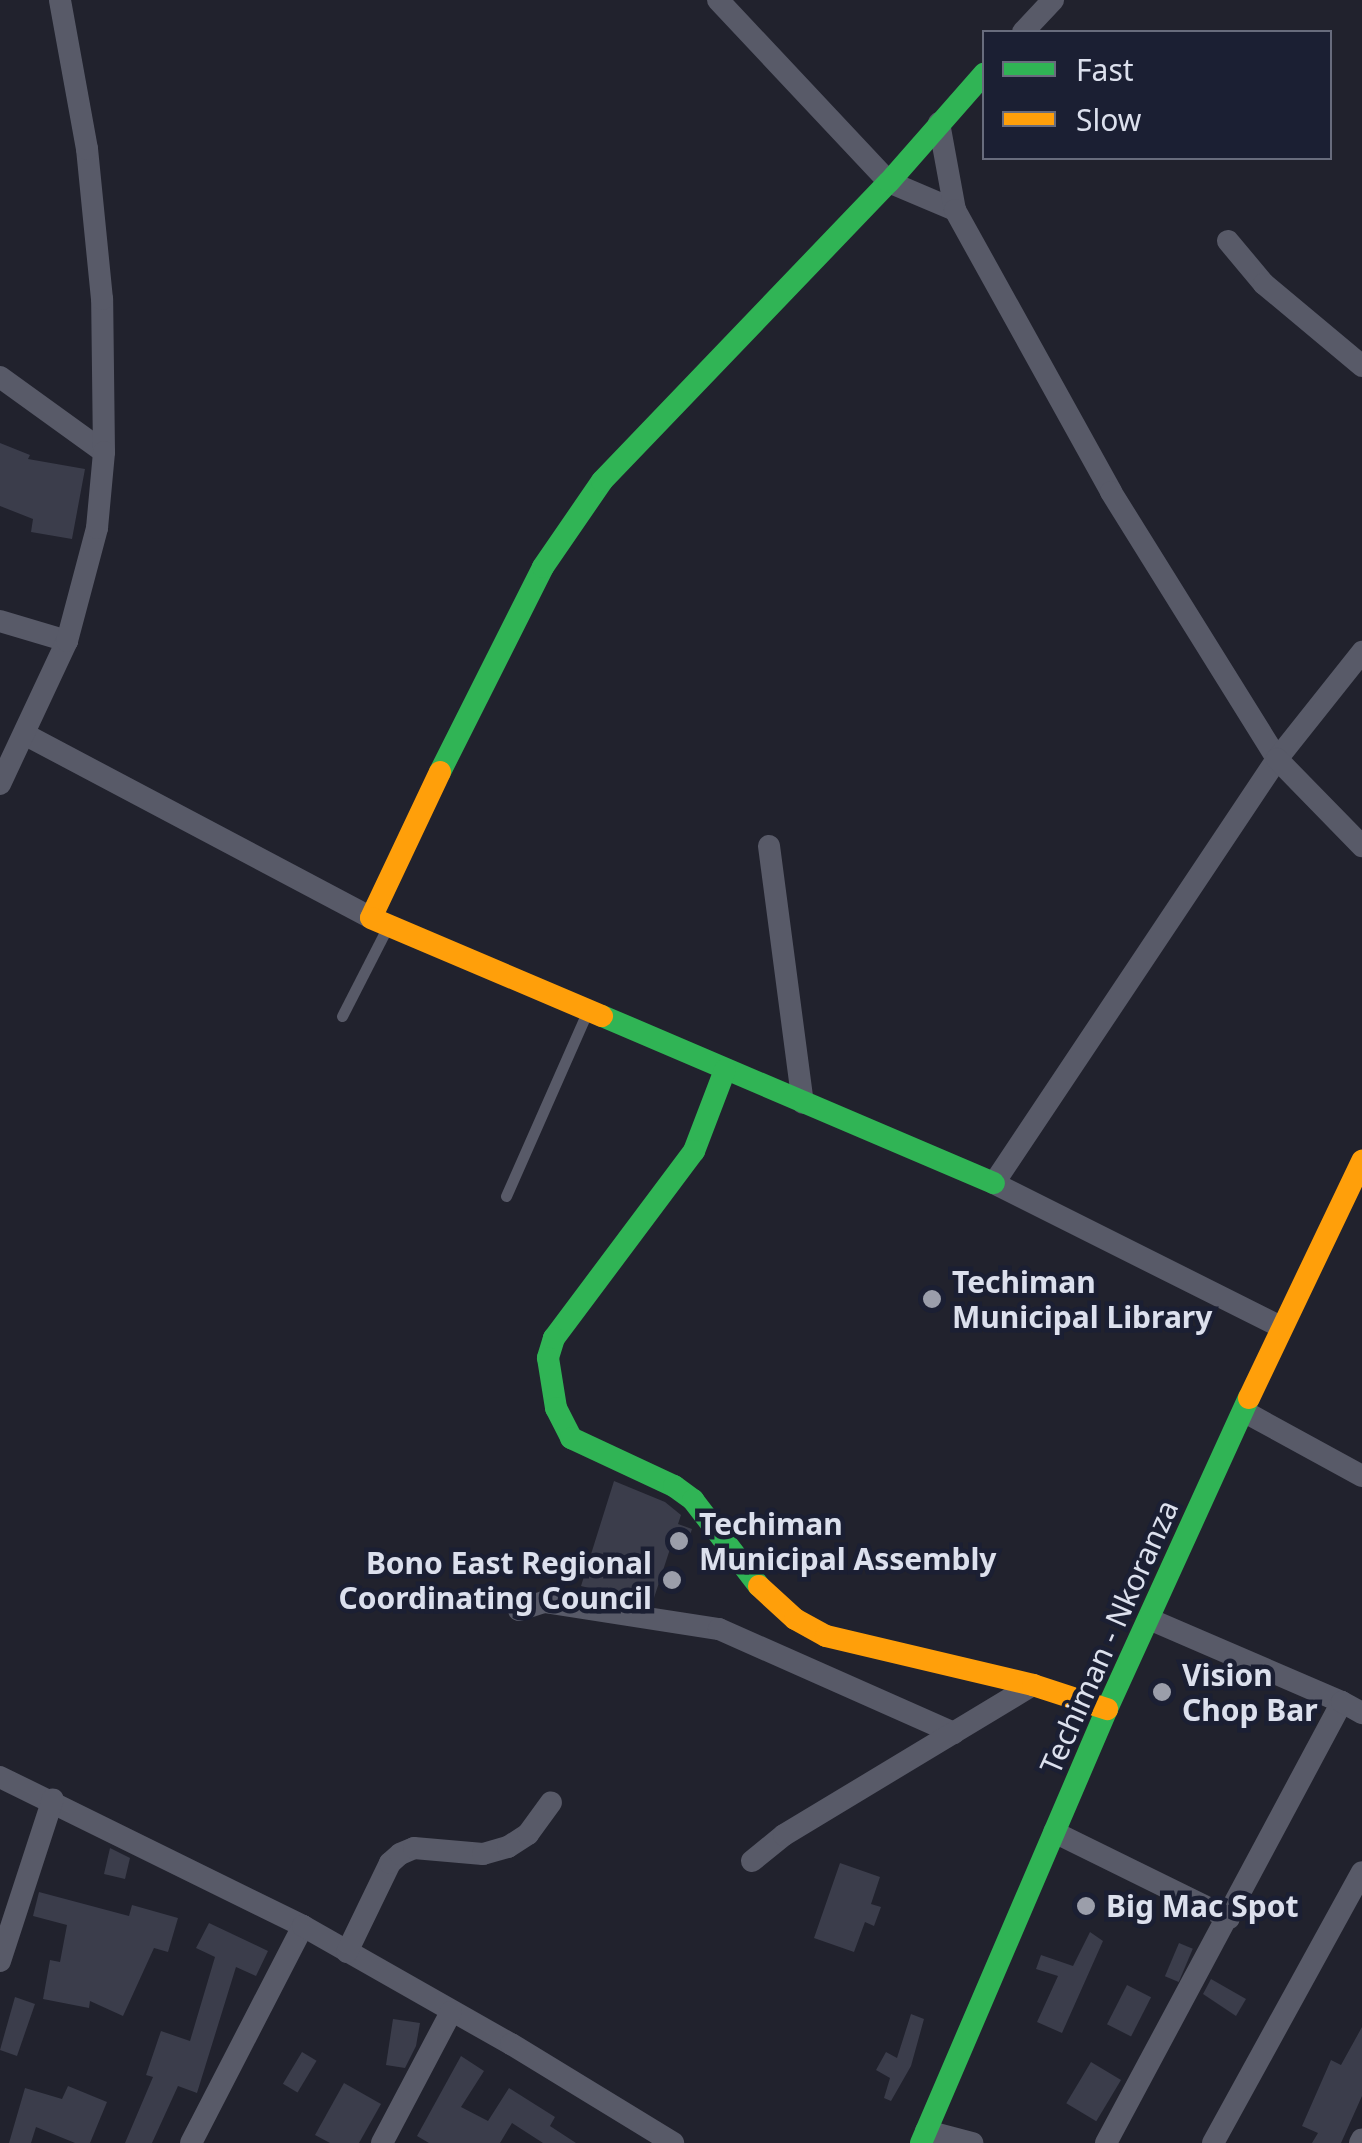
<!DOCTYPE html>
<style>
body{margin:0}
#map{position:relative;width:1362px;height:2143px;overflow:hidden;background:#21222d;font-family:"Noto Sans",sans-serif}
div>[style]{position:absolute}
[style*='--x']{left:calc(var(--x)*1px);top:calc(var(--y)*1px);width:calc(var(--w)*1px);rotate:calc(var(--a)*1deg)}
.building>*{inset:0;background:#3b3d4b;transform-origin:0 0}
.lane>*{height:11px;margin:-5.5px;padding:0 5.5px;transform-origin:5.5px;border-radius:5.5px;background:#585a68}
.street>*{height:22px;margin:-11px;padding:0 11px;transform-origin:11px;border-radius:11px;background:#585a68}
.fast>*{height:22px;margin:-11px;padding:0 11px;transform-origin:11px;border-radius:11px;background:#30b455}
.slow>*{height:22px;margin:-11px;padding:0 11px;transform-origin:11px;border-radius:11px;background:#ff9f0a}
.dots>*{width:28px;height:28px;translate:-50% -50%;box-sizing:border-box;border:5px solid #1b1f33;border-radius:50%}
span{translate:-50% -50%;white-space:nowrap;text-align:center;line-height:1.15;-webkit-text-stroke:9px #1b1f33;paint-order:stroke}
.poi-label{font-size:30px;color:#dce0ed;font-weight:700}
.left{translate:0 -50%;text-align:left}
.right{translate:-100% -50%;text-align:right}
.street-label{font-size:30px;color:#dce0ed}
.legend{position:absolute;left:982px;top:30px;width:350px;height:130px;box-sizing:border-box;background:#1b1f33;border:2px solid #686c7d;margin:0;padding:12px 18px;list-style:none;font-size:30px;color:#dce0ed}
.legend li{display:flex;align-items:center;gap:20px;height:50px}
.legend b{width:50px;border:2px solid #686c7d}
</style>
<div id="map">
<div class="building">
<i style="clip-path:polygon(0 443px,30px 455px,28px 459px,85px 469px,72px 539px,31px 532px,33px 519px,0 506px)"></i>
<i style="clip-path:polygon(614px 1481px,665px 1502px,681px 1515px,678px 1524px,692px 1529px,684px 1553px,670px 1549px,652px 1604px,581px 1586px)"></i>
<i style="clip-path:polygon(110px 1848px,130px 1858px,125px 1879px,104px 1874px)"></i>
<i style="clip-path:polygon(840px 1863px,880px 1877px,871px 1904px,881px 1907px,874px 1926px,865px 1922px,854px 1952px,814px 1938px)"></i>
<i style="clip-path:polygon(39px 1892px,129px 1916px,132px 1905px,178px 1918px,168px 1952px,154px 1948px,123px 2016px,90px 2001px,89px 2008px,43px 1999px,50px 1960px,60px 1962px,67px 1925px,33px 1916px)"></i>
<i style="clip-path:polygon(209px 1923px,268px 1951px,256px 1976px,236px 1967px,197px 2093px,178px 2086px,152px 2143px,125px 2143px,153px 2077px,146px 2075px,161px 2031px,190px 2041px,215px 1957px,196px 1948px)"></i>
<i style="clip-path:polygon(1090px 1932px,1103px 1941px,1062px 2033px,1037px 2022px,1058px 1976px,1036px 1969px,1041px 1955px,1073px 1966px)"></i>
<i style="left:1179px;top:1943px;width:15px;height:36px;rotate:23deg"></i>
<i style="clip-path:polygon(1211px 1979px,1246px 1999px,1236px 2016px,1203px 1994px)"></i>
<i style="left:1127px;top:1985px;width:27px;height:44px;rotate:27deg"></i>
<i style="clip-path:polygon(15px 1997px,35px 2004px,17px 2056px,0 2050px)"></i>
<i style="clip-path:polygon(911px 2014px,924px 2019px,911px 2066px,891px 2101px,884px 2098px,890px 2078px,876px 2070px,886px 2052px,897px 2058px)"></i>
<i style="clip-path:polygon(393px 2019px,420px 2023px,416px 2046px,405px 2068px,386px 2065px)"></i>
<i style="clip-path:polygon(1362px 2027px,1362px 2096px,1341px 2143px,1312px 2143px,1318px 2133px,1302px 2126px,1331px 2060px,1341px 2065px)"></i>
<i style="left:302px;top:2052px;width:17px;height:37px;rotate:31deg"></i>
<i style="clip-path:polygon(461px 2056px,484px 2071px,461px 2107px,488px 2121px,509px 2088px,555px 2117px,550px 2126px,576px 2143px,543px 2143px,512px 2123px,500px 2143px,429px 2143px,417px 2136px)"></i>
<i style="left:1091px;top:2062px;width:35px;height:48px;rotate:31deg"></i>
<i style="clip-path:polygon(344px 2083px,381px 2104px,359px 2143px,330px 2143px,315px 2135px)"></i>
<i style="clip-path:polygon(68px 2086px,107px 2102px,90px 2143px,75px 2143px,36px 2127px,31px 2143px,9px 2143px,25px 2088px,62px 2099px)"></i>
</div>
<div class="lane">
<i style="--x:342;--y:1016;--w:101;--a:-62.9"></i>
<i style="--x:506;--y:1196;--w:201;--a:-66.2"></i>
</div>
<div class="street">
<i style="--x:718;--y:0;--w:250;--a:46.8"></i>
<i style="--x:889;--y:182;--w:72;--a:23"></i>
<i style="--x:1023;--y:32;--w:44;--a:-46.8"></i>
<i style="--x:939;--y:123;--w:88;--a:79.6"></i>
<i style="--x:955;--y:210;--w:322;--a:61"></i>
<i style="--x:1111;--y:492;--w:314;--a:58.1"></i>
<i style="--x:1277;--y:759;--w:137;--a:-51.5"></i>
<i style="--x:1228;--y:241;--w:56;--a:50.1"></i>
<i style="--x:1264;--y:284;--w:128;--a:39.9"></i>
<i style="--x:0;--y:377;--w:128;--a:35.8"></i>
<i style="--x:104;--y:452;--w:153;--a:-90.7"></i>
<i style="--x:102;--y:299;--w:151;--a:-95.7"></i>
<i style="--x:87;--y:149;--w:151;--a:-100.3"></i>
<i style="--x:0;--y:621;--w:70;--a:16.6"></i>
<i style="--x:26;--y:735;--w:391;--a:27.9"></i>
<i style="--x:0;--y:784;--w:158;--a:-64.9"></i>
<i style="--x:67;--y:641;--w:117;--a:-75.1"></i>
<i style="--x:97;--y:528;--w:76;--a:-84.7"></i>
<i style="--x:769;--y:846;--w:259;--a:82.5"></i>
<i style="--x:1281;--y:1327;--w:321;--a:-153.4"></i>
<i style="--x:994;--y:1183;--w:510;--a:-56.28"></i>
<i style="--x:1277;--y:759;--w:122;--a:45.7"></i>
<i style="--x:1245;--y:1412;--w:133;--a:28.7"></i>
<i style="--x:519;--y:1610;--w:26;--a:-18"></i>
<i style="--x:544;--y:1602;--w:177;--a:8.8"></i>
<i style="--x:719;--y:1629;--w:257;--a:23.9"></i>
<i style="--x:1149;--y:1619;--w:210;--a:23.3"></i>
<i style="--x:0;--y:1777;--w:338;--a:26.2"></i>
<i style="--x:303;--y:1926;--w:244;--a:117.3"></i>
<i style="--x:1054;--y:1832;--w:195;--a:26.2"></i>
<i style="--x:752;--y:1861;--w:41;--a:-39.1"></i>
<i style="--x:784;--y:1835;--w:291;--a:-31.1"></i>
<i style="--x:303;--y:1926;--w:239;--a:29.6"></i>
<i style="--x:511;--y:2044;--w:190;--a:31.4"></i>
<i style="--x:347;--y:1952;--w:99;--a:-64.2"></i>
<i style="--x:390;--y:1863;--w:13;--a:-42"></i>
<i style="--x:400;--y:1854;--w:15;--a:-23"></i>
<i style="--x:414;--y:1848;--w:69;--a:5"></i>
<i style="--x:483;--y:1854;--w:26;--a:-16"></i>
<i style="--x:508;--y:1847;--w:24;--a:-33"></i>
<i style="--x:528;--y:1834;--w:39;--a:-54"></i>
<i style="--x:0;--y:1961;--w:170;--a:-71.9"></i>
<i style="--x:926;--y:2131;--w:48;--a:14.6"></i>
<i style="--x:382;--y:2143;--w:148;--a:-62.2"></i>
<i style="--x:1106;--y:2143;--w:500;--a:-61.85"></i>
<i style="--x:1342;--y:1702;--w:23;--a:29"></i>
<i style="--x:1213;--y:2143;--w:309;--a:-61.2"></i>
<i style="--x:1360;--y:2143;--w:4;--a:-63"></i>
</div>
<div class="fast">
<i style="--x:440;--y:772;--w:229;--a:-63.3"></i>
<i style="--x:543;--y:567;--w:104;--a:-55.5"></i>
<i style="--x:602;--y:481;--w:414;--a:-46.2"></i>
<i style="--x:889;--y:182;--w:144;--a:-48.7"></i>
<i style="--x:602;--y:1016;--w:426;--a:23.1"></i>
<i style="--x:725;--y:1070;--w:87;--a:110.9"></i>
<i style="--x:694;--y:1151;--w:234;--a:126.8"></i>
<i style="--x:554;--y:1338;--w:21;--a:107"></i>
<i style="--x:548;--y:1358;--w:51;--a:80.9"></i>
<i style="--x:556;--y:1408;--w:34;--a:63"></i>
<i style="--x:571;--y:1438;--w:114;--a:25"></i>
<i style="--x:674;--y:1486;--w:24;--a:36"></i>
<i style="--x:693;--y:1500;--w:108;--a:52.5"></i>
<i style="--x:921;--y:2143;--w:472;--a:-66.8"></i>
<i style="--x:1107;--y:1709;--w:342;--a:-65.5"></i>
</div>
<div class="slow">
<i style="--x:440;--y:772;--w:161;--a:115.3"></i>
<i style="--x:371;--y:918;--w:251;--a:23"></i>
<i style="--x:1249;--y:1398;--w:263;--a:-64.5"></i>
<i style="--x:759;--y:1586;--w:49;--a:42.5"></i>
<i style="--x:795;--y:1619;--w:35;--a:29"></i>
<i style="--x:826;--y:1636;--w:213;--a:13.3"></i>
<i style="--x:1033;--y:1685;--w:78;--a:18"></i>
</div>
<div class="dots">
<i style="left:932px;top:1299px;background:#9b9eaa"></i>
<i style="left:679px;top:1541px;background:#9b9eaa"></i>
<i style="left:672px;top:1580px;background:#9b9eaa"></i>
<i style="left:1162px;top:1692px;background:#9b9eaa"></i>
<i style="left:1086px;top:1906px;background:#9b9eaa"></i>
</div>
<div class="poi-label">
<span class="left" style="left:952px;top:1299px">Techiman<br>Municipal Library</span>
<span class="left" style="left:699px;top:1541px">Techiman<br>Municipal Assembly</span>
<span class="right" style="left:652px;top:1580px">Bono East Regional<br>Coordinating Council</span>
<span class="left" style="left:1182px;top:1692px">Vision<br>Chop Bar</span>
<span class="left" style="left:1106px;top:1906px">Big Mac Spot</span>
</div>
<div class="street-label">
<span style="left:1109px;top:1637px;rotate:-66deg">Techiman - Nkoranza</span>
</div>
<ul class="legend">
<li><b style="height:12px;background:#30b455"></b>Fast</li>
<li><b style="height:12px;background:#ff9f0a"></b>Slow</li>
</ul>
</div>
